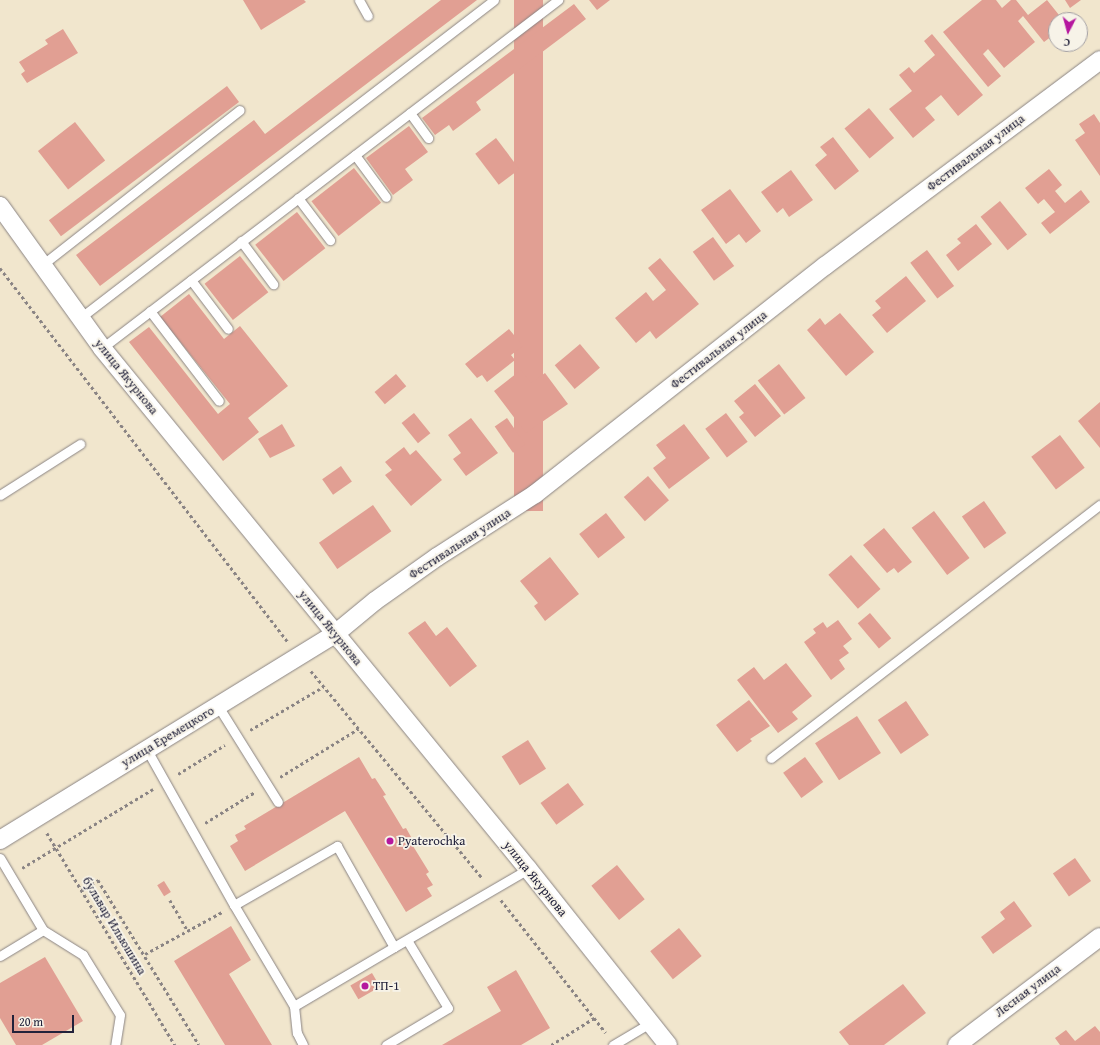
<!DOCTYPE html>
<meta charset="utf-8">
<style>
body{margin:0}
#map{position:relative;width:1100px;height:1045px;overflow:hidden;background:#f1e6cd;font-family:"Gentium Book Plus",serif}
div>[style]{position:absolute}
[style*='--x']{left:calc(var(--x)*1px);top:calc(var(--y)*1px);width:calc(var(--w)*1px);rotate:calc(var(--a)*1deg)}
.building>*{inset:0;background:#e19f93;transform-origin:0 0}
.path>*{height:2.5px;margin-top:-1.25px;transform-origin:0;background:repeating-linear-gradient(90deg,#8a8484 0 3px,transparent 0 6px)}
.roads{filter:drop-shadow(0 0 1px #8a8484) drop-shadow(0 0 1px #8a8484)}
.lane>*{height:9px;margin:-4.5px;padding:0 4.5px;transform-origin:4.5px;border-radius:4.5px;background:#fff}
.street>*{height:18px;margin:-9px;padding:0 9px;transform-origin:9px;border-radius:9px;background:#fff}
.dots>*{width:11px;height:11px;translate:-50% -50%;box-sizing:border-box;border:2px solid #f7f3e8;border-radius:50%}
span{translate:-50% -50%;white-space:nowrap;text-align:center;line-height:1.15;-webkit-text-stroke:3.5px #f7f3e8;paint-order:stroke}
.street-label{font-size:13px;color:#22223b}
.poi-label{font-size:13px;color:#22223b}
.left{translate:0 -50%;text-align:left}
.north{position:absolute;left:1048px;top:12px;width:40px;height:40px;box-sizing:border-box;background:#f7f3e8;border:1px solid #a29fa3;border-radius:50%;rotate:186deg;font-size:11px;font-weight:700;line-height:16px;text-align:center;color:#22223b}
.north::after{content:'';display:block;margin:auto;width:14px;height:18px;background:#b5179e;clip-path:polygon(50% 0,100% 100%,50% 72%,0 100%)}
.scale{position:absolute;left:12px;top:1015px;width:62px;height:18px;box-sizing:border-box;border:2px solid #22223b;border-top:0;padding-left:5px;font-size:12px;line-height:14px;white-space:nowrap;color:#22223b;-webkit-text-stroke:3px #f7f3e8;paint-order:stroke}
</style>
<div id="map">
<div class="building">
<i style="clip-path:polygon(243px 0,304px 0,306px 2px,261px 30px)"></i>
<i style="clip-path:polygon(441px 0,477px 0,100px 286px,76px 255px,254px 120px,265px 134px)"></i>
<i style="left:514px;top:0;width:29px;height:511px"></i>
<i style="clip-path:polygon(589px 0,610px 0,597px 10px)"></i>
<i style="clip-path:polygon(982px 0,996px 0,1002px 8px,1011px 0,1016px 0,1028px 15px,1047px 0,1063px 20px,1056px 20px,1056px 33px,1044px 42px,1023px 16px,1018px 21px,1035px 42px,1004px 68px,988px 49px,983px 54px,1001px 76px,988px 87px,943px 32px)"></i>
<i style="clip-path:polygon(1065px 0,1081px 0,1070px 8px)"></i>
<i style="clip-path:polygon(574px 4px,586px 19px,476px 102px,481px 110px,453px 131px,449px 125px,435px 135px,422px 118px)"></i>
<i style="clip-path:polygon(63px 29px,78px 53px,27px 83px,21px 74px,25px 71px,19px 62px,48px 44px,45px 40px)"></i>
<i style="clip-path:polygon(932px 34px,983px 95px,958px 116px,941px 95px,925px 108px,935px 120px,913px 138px,889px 109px,912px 91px,899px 75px,909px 67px,914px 73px,935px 55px,924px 41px)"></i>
<i style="left:227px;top:86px;width:20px;height:223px;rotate:53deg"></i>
<i style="left:869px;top:108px;width:39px;height:32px;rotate:50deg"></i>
<i style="clip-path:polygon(1094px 114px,1100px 123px,1100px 176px,1075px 140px,1085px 133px,1079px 124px)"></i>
<i style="left:75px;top:122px;width:49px;height:47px;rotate:52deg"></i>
<i style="clip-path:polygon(409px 126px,428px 152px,405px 169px,413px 180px,393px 195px,366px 158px)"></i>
<i style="clip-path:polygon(833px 137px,859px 171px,835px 190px,815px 165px,827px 155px,820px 147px)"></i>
<i style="left:496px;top:138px;width:39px;height:26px;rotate:53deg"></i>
<i style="left:354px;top:168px;width:44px;height:54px;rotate:52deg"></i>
<i style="clip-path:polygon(1049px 169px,1062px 185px,1055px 191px,1065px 203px,1081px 190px,1090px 202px,1050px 234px,1041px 223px,1055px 212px,1044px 199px,1038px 204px,1025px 188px)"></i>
<i style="clip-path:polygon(791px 170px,813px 200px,789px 217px,783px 208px,777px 213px,761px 192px)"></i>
<i style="clip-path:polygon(730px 189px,761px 231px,746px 243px,739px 234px,726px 244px,701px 210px)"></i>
<i style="left:1000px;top:201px;width:43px;height:25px;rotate:51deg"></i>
<i style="left:297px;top:212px;width:46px;height:53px;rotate:52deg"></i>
<i style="clip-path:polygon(976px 224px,992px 244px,958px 271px,946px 255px,961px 243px,957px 239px)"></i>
<i style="left:713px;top:237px;width:36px;height:25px;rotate:54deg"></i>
<i style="left:927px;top:250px;width:45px;height:21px;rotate:53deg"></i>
<i style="left:240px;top:256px;width:46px;height:45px;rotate:52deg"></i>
<i style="clip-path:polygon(660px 258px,699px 304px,656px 339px,650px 331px,636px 343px,615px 318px,646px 292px,653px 301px,666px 290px,648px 268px)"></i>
<i style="clip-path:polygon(906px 276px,926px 301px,887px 333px,872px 315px,881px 308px,875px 301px)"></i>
<i style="clip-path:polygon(189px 294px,224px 339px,240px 326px,288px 386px,248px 418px,259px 432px,223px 461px,129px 342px,149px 327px,218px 414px,230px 404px,160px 317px)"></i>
<i style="clip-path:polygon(840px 313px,874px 352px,846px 376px,807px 330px,820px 318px,825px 325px)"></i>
<i style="clip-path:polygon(509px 329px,523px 346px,511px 355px,515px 360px,487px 382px,482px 375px,477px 378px,465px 364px)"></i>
<i style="left:580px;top:344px;width:31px;height:33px;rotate:50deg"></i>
<i style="left:779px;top:364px;width:43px;height:27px;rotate:52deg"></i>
<i style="clip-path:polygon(521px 370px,531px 383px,545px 373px,568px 404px,526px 433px,494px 391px)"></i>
<i style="left:396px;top:374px;width:16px;height:28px;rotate:50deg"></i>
<i style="clip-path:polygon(755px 384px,781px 416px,755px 437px,739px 417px,744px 413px,734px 401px)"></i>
<i style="clip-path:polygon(1100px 402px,1100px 448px,1078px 421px)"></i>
<i style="left:414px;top:413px;width:26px;height:16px;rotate:51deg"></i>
<i style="left:726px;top:413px;width:36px;height:26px;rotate:53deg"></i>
<i style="clip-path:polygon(471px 418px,498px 453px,466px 476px,453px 459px,461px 453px,448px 435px)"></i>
<i style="left:507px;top:418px;width:32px;height:15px;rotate:55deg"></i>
<i style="clip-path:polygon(282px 424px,295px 446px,270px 458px,258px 439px)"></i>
<i style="clip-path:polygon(684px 424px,710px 458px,669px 489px,653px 468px,666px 458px,656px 445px)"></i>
<i style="left:1060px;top:435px;width:41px;height:36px;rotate:53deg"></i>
<i style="clip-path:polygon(404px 447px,410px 455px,416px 450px,442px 480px,411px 506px,385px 475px,392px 470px,385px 462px)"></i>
<i style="left:341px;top:466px;width:19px;height:23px;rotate:55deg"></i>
<i style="left:648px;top:476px;width:32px;height:32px;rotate:49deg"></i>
<i style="left:984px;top:501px;width:39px;height:27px;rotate:55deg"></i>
<i style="left:373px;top:505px;width:32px;height:66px;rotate:55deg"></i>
<i style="left:934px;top:511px;width:59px;height:28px;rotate:53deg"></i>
<i style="left:606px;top:513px;width:31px;height:34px;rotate:52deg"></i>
<i style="clip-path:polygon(884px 528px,912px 562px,898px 573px,894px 568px,887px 573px,863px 545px)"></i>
<i style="left:851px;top:555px;width:45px;height:30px;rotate:49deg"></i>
<i style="clip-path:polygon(550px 557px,579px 594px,545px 621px,534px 606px,538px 603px,520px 581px)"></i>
<i style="left:870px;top:613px;width:33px;height:16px;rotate:50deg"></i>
<i style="clip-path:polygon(838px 620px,852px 639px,843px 646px,849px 653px,839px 660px,845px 669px,831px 680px,804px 642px,816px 633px,813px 629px,823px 622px,827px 628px)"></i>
<i style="clip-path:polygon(425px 621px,436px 636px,447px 627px,477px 666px,450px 687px,408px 633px)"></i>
<i style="clip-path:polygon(786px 663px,812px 696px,792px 712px,798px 719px,778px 733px,737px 680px,754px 667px,764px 680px)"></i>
<i style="clip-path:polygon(749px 700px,770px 726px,750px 739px,752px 741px,737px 752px,716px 725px)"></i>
<i style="left:906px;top:701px;width:41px;height:34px;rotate:56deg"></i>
<i style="left:857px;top:716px;width:44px;height:50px;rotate:57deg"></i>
<i style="left:528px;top:740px;width:34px;height:31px;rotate:58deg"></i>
<i style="clip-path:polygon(359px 757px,372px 779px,375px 778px,386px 795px,383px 796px,403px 829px,406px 828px,415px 844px,413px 846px,429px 872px,426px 874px,433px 885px,427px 888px,432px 896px,406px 912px,345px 811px,245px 871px,230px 846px,238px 841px,235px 835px,246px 829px,244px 826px)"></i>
<i style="left:805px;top:757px;width:31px;height:27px;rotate:54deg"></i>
<i style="left:568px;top:783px;width:27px;height:34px;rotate:54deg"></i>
<i style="left:1075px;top:858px;width:28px;height:27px;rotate:55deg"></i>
<i style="left:617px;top:865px;width:44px;height:33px;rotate:51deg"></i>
<i style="left:164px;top:881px;width:13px;height:8px;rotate:58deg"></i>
<i style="clip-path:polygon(1014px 901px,1032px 926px,993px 954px,981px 937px,1005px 919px,1000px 912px)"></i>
<i style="clip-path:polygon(231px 926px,251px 960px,229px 974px,272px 1045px,225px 1045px,174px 961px)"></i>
<i style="left:679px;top:928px;width:36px;height:37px;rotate:51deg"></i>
<i style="clip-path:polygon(45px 957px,83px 1021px,42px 1045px,16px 1045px,0 1018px,0 983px)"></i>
<i style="clip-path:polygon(516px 970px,550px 1028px,521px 1045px,442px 1045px,501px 1011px,487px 987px)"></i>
<i style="left:372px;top:973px;width:16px;height:25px;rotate:60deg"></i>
<i style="clip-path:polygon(903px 984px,926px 1013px,884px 1045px,849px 1045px,839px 1032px)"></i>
<i style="clip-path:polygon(1095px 1026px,1100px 1032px,1100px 1045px,1060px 1045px,1055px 1038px,1066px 1030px,1075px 1041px)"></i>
</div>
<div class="path">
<i style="--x:0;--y:268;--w:472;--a:52.4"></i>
<i style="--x:311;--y:671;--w:268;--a:50.4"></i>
<i style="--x:250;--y:730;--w:85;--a:-30.5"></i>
<i style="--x:178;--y:774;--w:55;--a:-31.7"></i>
<i style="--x:280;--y:777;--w:92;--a:-31.6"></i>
<i style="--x:205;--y:823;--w:59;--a:-31.8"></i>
<i style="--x:47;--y:833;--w:248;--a:58.9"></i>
<i style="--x:22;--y:868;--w:153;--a:-31.1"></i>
<i style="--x:81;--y:890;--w:20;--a:-30"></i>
<i style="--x:98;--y:880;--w:193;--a:58.5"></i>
<i style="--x:170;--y:900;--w:36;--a:60"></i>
<i style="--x:501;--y:900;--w:169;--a:51.7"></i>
<i style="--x:145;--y:954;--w:88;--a:-28.6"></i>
<i style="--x:551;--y:1045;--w:51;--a:-32.1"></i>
</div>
<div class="roads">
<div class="lane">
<i style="--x:359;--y:0;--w:18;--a:61"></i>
<i style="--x:410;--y:113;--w:31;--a:54"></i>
<i style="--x:355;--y:155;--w:52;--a:53.6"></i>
<i style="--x:298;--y:198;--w:53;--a:52.7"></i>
<i style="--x:241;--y:241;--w:54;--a:53.3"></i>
<i style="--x:42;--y:265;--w:251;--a:-38.1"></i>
<i style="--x:191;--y:280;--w:61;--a:52.9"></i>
<i style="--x:150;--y:311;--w:113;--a:52.5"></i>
<i style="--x:80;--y:318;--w:522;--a:-37.53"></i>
<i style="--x:102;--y:348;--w:574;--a:-37.35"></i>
<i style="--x:0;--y:495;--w:95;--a:-32.5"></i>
<i style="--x:218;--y:706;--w:113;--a:58"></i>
<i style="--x:147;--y:750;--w:178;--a:60.7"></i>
<i style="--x:234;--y:905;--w:119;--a:-29.8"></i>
<i style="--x:337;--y:846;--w:116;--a:60.6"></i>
<i style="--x:394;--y:947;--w:155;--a:-30.2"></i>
<i style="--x:771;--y:758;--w:415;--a:-37.6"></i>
<i style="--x:0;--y:858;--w:84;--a:59.2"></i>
<i style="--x:43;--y:930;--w:47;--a:32"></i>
<i style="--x:83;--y:955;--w:70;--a:58.3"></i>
<i style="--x:120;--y:1015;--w:30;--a:99"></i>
<i style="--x:234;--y:905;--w:117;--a:59.3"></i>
<i style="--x:294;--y:1006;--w:27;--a:84"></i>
<i style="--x:297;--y:1033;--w:13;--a:63"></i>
<i style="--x:0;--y:956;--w:50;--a:-31.2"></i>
<i style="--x:294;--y:1006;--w:116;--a:-30.5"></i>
<i style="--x:386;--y:1045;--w:72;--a:-30.8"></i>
<i style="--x:448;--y:1008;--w:79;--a:-121.1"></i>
<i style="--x:613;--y:1045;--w:43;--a:-30.7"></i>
</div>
<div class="street">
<i style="--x:0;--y:206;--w:175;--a:54.3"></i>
<i style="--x:102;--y:348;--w:673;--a:50.73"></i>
<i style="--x:528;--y:869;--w:225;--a:51.5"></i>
<i style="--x:0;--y:840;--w:393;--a:-31.6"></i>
<i style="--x:335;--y:634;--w:52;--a:-39.5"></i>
<i style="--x:375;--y:601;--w:76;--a:-35.4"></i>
<i style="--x:437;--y:557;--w:117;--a:-32.7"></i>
<i style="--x:535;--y:494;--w:369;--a:-38.2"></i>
<i style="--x:825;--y:266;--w:344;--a:-36.8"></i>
<i style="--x:957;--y:1045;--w:179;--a:-37.1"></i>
</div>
</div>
<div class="dots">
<i style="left:390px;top:841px;background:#b5179e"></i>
<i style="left:365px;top:986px;background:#b5179e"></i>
</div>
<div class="street-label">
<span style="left:976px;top:153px;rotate:-37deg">Фестивальная улица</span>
<span style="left:719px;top:350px;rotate:-38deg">Фестивальная улица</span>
<span style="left:126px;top:377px;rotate:51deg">улица Якурнова</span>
<span style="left:460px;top:544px;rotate:-33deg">Фестивальная улица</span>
<span style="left:330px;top:628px;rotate:51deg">улица Якурнова</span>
<span style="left:168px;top:737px;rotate:-31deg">улица Еремецкого</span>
<span style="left:535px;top:879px;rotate:51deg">улица Якурнова</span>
<span style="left:114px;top:926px;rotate:59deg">бульвар Ильюшина</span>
<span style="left:1028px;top:991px;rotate:-37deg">Лесная улица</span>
</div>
<div class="poi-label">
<span class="left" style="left:398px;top:841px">Pyaterochka</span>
<span class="left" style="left:373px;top:986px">ТП-1</span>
</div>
<div class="north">С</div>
<div class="scale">20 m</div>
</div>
